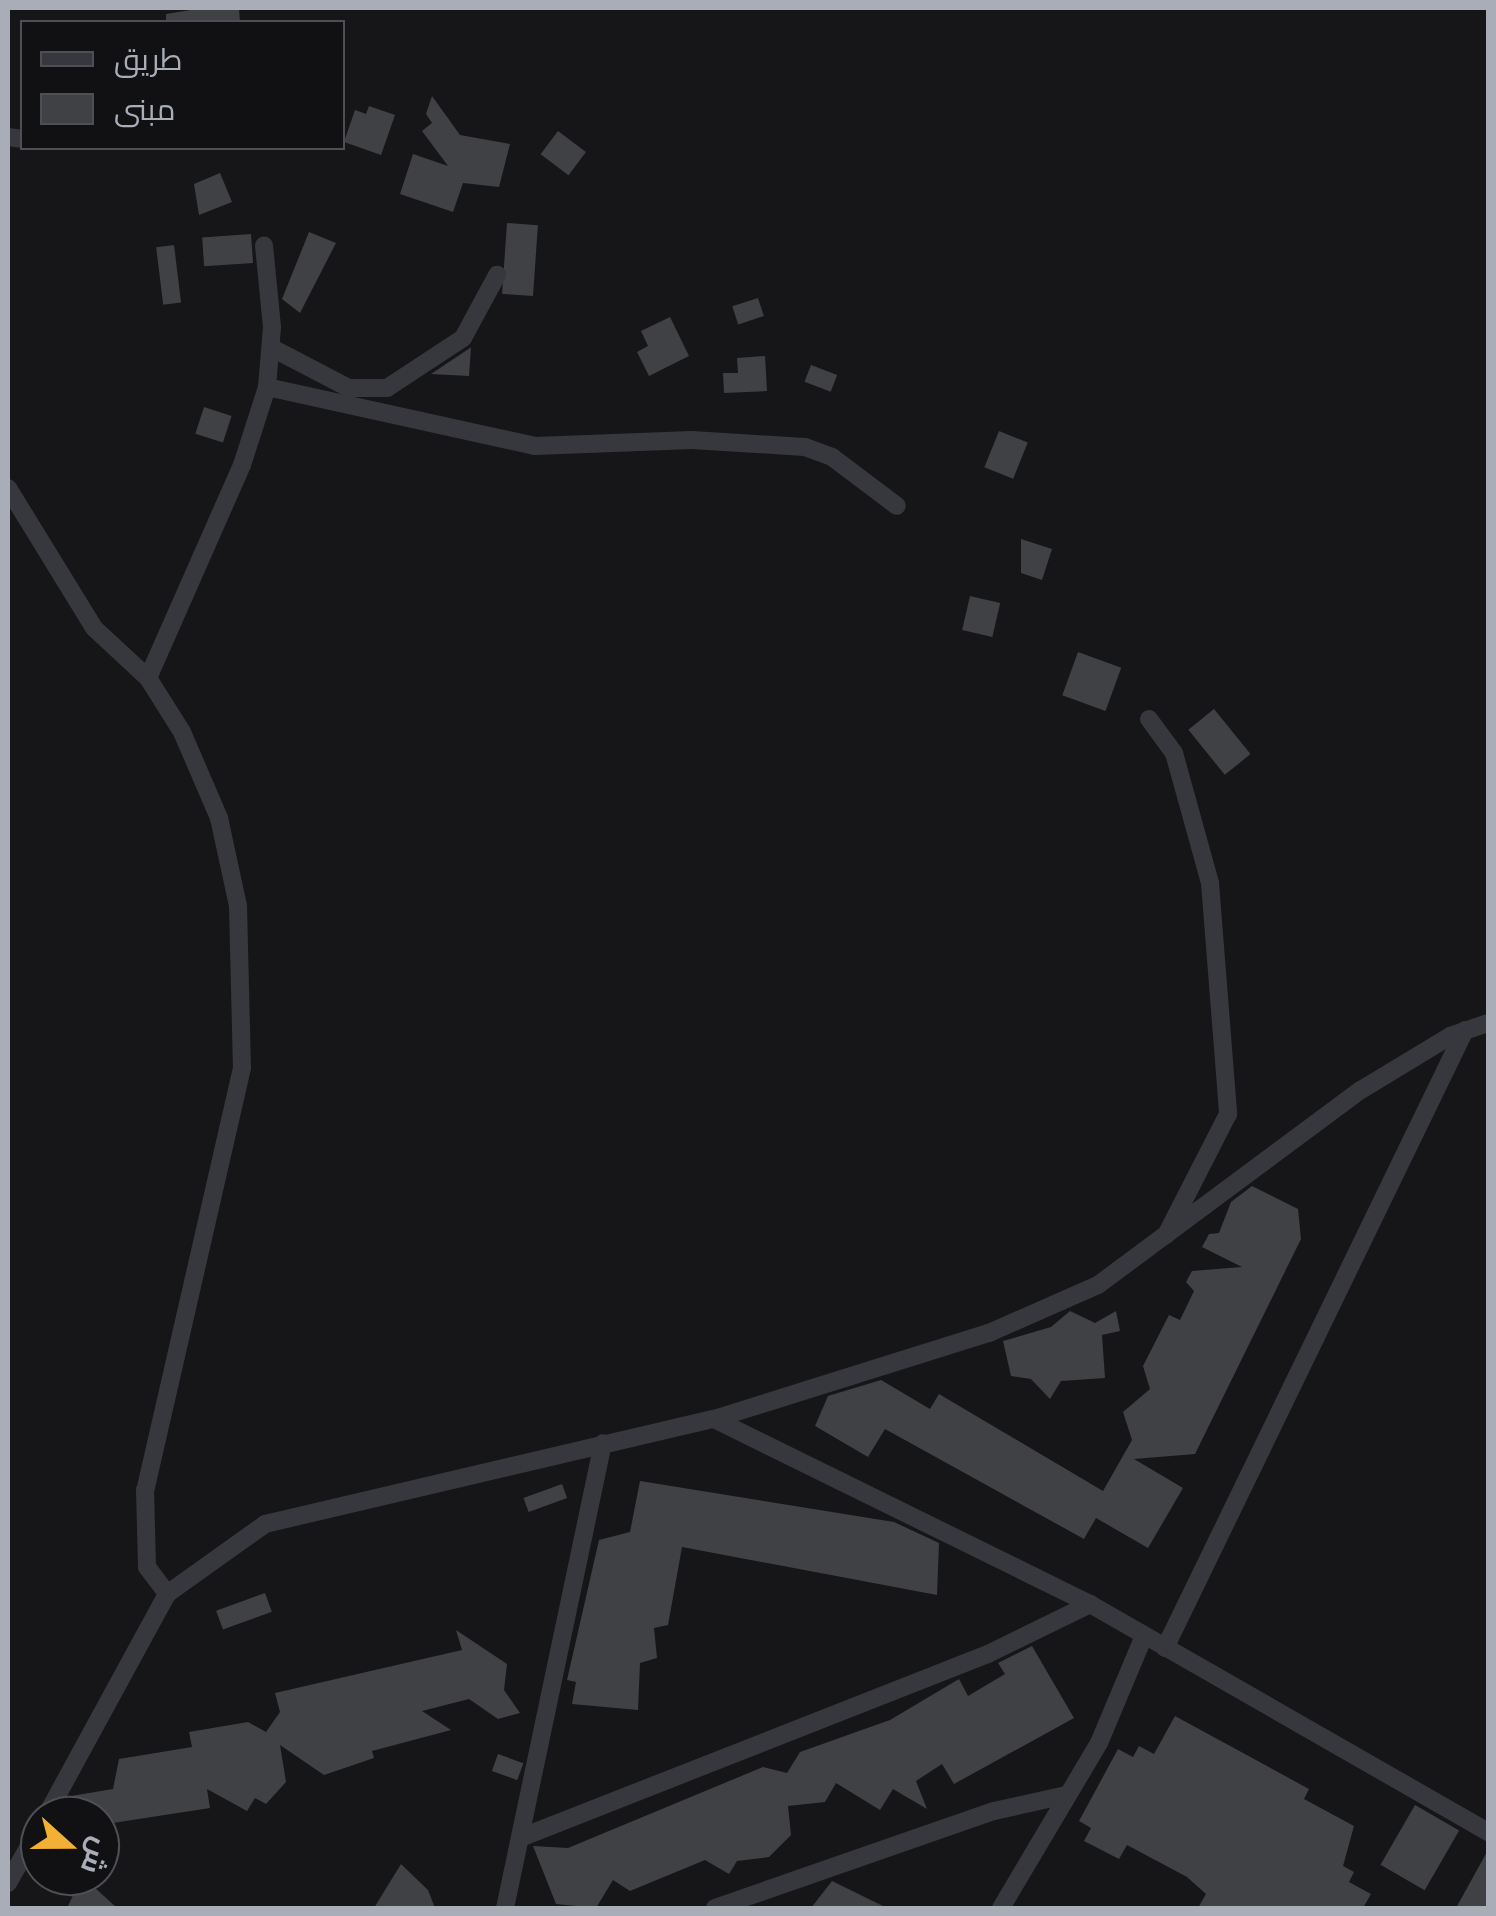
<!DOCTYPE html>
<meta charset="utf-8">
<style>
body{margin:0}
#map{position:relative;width:1496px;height:1916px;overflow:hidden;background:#161618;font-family:"Archivo Narrow",Cairo,sans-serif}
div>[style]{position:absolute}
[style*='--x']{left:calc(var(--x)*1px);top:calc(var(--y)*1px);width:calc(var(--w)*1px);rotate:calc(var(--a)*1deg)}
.building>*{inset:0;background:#404145;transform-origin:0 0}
.street>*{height:18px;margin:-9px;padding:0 9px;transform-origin:9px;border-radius:9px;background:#37383d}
span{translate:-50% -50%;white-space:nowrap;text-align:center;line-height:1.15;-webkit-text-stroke:9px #111113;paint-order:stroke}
.frame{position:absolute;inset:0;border:10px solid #a8adb8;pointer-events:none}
.legend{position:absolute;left:20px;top:20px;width:325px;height:130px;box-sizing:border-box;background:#111113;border:2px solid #4d4f55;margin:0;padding:12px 18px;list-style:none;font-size:30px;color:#a8adb8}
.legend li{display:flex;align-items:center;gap:20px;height:50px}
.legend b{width:50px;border:2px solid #4d4f55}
.north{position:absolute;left:20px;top:1796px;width:100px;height:100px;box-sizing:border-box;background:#111113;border:2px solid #4d4f55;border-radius:50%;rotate:111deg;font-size:28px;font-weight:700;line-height:40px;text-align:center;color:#a8adb8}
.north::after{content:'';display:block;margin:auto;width:35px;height:45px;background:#f2b134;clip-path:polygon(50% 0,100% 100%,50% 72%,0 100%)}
</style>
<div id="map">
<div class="building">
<i style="clip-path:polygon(203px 8px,239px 8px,240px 22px,166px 22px,166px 14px)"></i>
<i style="clip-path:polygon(432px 96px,460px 135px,510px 144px,499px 187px,463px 183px,453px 212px,400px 194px,413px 154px,448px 166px,422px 131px,432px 123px,426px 114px)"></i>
<i style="clip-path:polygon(369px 106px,395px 115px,381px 155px,344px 142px,355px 110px,366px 114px)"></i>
<i style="left:558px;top:131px;width:35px;height:29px;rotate:37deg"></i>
<i style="clip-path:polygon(220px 173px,232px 202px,199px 215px,194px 184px)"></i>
<i style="left:507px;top:223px;width:31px;height:71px;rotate:4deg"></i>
<i style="clip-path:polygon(309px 232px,336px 243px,300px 313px,282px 299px)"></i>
<i style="left:251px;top:234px;width:29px;height:49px;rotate:86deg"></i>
<i style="left:174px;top:245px;width:58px;height:18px;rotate:83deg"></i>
<i style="left:758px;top:298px;width:19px;height:27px;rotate:72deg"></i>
<i style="clip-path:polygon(670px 317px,689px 356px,649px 376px,637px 352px,648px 346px,641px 331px)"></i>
<i style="clip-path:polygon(471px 347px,469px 376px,431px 374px,470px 348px)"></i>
<i style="clip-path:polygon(765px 356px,767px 391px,724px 393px,723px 373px,738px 373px,737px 358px)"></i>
<i style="left:811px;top:365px;width:28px;height:18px;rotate:21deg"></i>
<i style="left:204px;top:407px;width:29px;height:28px;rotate:18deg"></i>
<i style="left:999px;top:431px;width:31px;height:39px;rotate:22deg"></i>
<i style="clip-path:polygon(1021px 539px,1052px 549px,1042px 580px,1021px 573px)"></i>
<i style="left:970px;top:596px;width:31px;height:35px;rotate:13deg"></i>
<i style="left:1078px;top:652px;width:46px;height:46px;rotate:20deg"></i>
<i style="left:1214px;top:709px;width:58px;height:33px;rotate:51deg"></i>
<i style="clip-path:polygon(1252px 1186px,1298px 1209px,1301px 1239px,1195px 1454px,1134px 1459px,1183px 1488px,1148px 1548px,1096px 1518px,1084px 1539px,885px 1429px,868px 1457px,815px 1426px,828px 1396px,881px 1380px,930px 1409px,939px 1394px,1103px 1491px,1132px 1440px,1123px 1412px,1150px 1389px,1143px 1366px,1169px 1315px,1180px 1320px,1194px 1291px,1186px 1282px,1192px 1271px,1242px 1267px,1202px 1247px,1209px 1234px,1219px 1233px,1231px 1202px)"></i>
<i style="clip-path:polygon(1070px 1311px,1095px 1323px,1116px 1311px,1120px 1331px,1102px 1335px,1105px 1378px,1061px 1381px,1050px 1399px,1031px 1379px,1011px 1376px,1003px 1341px,1051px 1327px)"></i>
<i style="clip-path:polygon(640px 1481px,894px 1522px,939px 1543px,937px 1595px,682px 1547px,668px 1625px,654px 1628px,657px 1658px,640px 1663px,638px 1710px,572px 1704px,576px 1682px,567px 1680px,599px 1540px,630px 1532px)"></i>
<i style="left:562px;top:1484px;width:15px;height:41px;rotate:70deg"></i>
<i style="left:265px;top:1593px;width:20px;height:52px;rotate:70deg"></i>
<i style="clip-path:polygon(456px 1630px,507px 1664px,504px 1690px,520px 1713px,498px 1719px,469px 1699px,422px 1711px,451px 1730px,372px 1751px,374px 1758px,324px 1775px,280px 1745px,286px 1782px,266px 1804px,255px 1798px,247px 1811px,207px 1789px,210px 1808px,100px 1825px,100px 1816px,60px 1816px,71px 1796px,113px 1789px,119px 1759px,192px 1747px,189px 1732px,248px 1722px,266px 1732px,280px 1712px,275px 1693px,462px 1650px)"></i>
<i style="clip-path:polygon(1032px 1646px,1074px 1718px,954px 1784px,942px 1764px,916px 1781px,927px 1809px,893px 1789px,880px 1810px,836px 1783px,825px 1802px,788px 1806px,791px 1835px,769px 1857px,737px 1861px,729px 1874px,705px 1860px,630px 1891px,613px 1880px,596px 1908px,556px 1904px,533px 1846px,568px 1848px,763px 1767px,787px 1773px,800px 1752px,890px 1720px,959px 1679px,968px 1696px,1005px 1674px,998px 1663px)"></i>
<i style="clip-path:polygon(1175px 1716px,1309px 1789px,1304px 1799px,1354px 1826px,1343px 1866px,1354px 1872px,1349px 1882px,1371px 1894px,1363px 1908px,1198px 1908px,1206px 1894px,1187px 1877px,1127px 1845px,1119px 1859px,1084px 1841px,1091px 1828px,1079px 1821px,1118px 1749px,1133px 1757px,1139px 1746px,1154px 1754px)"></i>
<i style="left:498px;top:1754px;width:27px;height:18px;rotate:20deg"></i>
<i style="left:1415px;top:1805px;width:51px;height:69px;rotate:30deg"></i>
<i style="clip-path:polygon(1488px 1850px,1488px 1908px,1456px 1908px)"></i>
<i style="clip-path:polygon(401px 1864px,428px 1890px,435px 1908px,374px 1908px)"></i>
<i style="clip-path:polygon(82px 1876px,117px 1908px,67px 1908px)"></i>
<i style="clip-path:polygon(832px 1881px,887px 1908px,811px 1908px)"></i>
</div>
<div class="street">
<i style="--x:8;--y:137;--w:14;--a:8"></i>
<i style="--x:272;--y:348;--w:87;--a:27.5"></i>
<i style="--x:349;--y:388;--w:38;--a:0"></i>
<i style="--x:387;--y:388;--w:91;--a:-33.3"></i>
<i style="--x:463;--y:338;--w:72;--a:-61.6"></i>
<i style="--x:267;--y:387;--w:274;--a:12.4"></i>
<i style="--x:535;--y:446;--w:157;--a:-2.2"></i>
<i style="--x:692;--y:440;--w:113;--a:3.5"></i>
<i style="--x:805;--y:447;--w:29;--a:20"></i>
<i style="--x:832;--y:457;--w:81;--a:37"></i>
<i style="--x:8;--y:488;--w:164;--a:58.4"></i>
<i style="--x:94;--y:628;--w:74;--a:42.8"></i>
<i style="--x:148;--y:678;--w:64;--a:57.8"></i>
<i style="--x:182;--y:732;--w:94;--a:66.7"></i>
<i style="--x:219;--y:818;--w:90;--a:77.8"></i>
<i style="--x:238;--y:906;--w:162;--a:88.6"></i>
<i style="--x:242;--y:1068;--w:433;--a:102.9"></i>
<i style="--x:145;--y:1490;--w:77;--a:88.5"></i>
<i style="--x:147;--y:1567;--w:34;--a:53"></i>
<i style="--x:148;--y:678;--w:233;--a:-66.2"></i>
<i style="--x:242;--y:465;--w:82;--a:-72.2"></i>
<i style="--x:267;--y:387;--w:60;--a:-85.2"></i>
<i style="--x:272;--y:327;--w:82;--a:-95.6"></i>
<i style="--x:1149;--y:719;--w:42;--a:53.7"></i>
<i style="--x:1174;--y:753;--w:135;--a:74.5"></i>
<i style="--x:1210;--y:883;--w:232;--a:85.5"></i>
<i style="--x:1228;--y:1114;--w:136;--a:117.1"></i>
<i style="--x:714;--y:1419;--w:419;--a:26.2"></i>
<i style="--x:1090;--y:1604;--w:459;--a:29.8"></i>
<i style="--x:1165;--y:1648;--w:687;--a:-64.11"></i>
<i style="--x:46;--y:1816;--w:253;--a:-61.4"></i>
<i style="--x:167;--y:1594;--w:120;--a:-35.5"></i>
<i style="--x:265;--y:1524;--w:461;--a:-13.2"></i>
<i style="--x:714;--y:1419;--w:288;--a:-17.4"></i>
<i style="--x:989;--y:1333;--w:119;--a:-23.8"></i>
<i style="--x:1098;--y:1285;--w:327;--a:-36.6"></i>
<i style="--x:1361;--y:1090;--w:104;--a:-31.2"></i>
<i style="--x:1450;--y:1036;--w:40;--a:-18.9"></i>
<i style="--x:520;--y:1838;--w:503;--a:-21.46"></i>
<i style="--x:988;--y:1654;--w:114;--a:-26.1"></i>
<i style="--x:8;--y:1883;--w:64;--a:-60.3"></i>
<i style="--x:505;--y:1908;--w:475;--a:-78.1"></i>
<i style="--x:715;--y:1908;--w:295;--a:-19.2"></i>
<i style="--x:994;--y:1811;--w:74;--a:-12.5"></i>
<i style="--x:1001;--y:1908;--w:192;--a:-59.3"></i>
<i style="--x:1099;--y:1743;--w:116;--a:-67.2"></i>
</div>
<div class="frame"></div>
<ul class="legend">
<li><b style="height:12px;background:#37383d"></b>طريق</li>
<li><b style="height:28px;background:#404145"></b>مبنى</li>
</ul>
<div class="north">ش</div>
</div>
